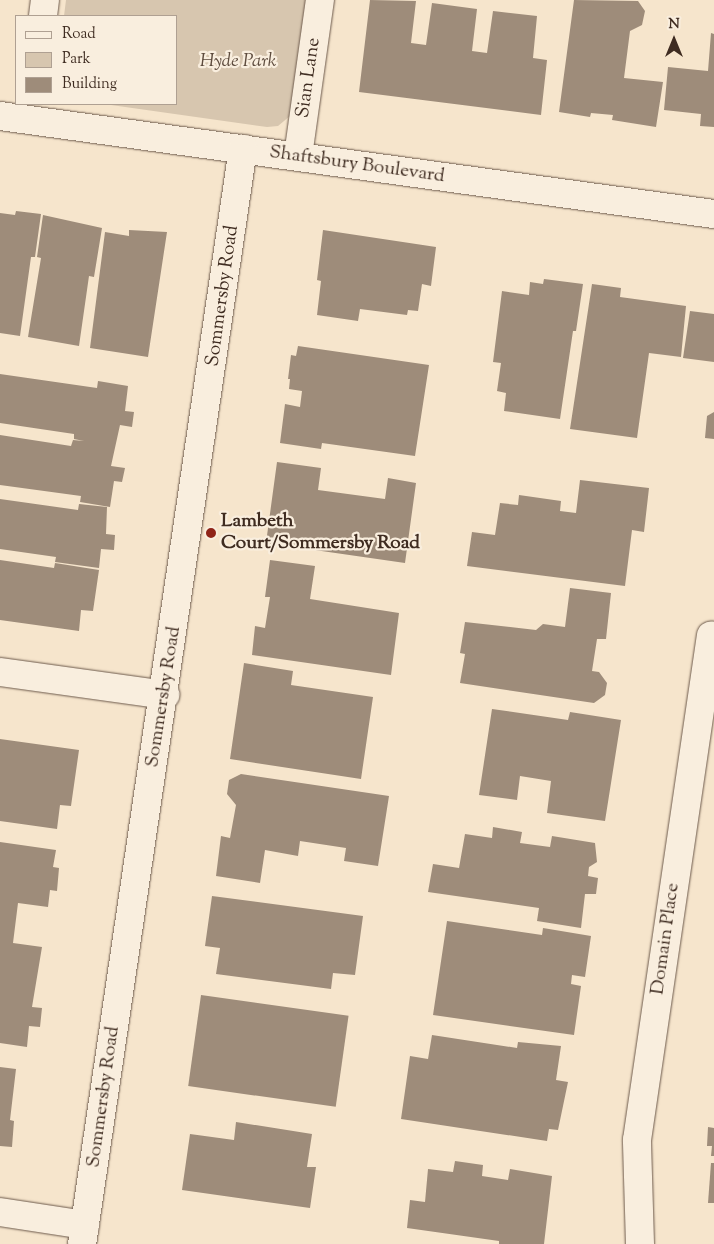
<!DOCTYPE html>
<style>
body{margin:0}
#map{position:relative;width:714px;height:1244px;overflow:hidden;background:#f6e5cc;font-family:"Sorts Mill Goudy",serif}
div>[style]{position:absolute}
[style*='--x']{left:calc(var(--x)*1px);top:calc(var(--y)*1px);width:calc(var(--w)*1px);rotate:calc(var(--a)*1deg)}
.green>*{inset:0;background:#d7c6af}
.building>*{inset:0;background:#9e8c7a;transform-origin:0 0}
.roads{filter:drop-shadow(0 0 1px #6d5a4c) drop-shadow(0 0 1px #6d5a4c)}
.minor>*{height:28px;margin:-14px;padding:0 14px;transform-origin:14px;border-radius:14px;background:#f9eede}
.dots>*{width:14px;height:14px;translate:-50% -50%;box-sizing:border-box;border:2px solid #f9eede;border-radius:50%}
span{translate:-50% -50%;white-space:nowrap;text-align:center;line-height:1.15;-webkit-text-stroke:4.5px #f9eede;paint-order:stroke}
.park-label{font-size:19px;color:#5d4b3d;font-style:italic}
.street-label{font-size:19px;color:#3f2c21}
.poi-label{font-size:19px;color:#3f2c21;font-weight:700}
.left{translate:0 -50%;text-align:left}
.legend{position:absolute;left:15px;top:15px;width:162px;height:90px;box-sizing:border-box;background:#f9eede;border:1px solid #afa092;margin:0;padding:6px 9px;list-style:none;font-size:15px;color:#3f2c21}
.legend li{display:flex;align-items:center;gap:10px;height:25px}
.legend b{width:25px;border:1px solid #afa092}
.north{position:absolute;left:649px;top:15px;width:50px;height:50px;-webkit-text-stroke:4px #f9eede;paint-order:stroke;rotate:0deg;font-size:14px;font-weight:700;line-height:20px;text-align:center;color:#3f2c21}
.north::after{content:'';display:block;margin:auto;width:18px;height:22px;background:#3f2c21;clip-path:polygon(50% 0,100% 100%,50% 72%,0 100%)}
</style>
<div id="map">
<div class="green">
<i style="clip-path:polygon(66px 0,309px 0,290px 116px,278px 126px,267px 127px,104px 104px,176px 104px,176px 16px,64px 16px)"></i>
</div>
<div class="building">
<i style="clip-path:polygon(370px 0,416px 1px,411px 43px,426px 45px,432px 3px,477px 9px,472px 51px,487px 53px,493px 11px,537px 16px,533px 58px,547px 60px,541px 115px,359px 92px)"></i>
<i style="clip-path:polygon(574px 0,638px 1px,645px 11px,642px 25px,630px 31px,624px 78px,663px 82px,656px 127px,612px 120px,613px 115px,591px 113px,590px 117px,559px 112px)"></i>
<i style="clip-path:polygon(711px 33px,714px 34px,714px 127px,700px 126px,701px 114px,664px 110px,668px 67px,708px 71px)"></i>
<i style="clip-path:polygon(16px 211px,41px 214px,35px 257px,31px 257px,20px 336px,0 333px,0 213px,15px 215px)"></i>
<i style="clip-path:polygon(43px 215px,102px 228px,94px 277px,89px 276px,79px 346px,28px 337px,41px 258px,37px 257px)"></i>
<i style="clip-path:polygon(129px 230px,167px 232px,148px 357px,90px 348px,105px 232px,129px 236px)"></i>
<i style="clip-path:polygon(323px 230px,436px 247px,431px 286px,422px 284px,418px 311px,408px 310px,407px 315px,360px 309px,358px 321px,317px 315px,321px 281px,317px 280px)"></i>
<i style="clip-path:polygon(544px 279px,583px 284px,576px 331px,573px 331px,560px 419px,504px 411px,506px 393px,497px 391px,501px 363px,493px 362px,502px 291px,529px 295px,530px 282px,543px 284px)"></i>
<i style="clip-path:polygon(592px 284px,621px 288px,620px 297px,686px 306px,681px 357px,649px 353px,637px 438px,570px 429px)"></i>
<i style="clip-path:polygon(690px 311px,714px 314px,714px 362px,683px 358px)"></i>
<i style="clip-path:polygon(298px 346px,429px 365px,415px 456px,322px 443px,321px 449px,280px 443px,285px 404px,300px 407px,302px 391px,289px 389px,290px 379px,288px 379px,291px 355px,296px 356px)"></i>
<i style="clip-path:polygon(0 374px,97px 388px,98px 381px,128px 386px,125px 411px,134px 412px,132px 427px,120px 425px,111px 466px,125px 468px,122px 482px,114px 481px,110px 507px,80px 502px,81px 496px,0 485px,0 435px,71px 446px,73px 440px,84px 441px,74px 439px,74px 434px,0 423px)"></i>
<i style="clip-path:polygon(714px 412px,714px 439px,705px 438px,707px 416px)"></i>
<i style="clip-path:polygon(277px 462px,321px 468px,318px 490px,385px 499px,388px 478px,416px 483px,405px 563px,266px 543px)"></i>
<i style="clip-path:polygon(580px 480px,649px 488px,644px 532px,632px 530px,625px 586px,467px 566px,472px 532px,495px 535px,500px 503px,518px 505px,519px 495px,561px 501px,560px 511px,576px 513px)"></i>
<i style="clip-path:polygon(0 499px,78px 510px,79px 504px,107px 507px,106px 534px,115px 535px,114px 550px,101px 549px,99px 568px,55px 562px,56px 557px,0 549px)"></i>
<i style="clip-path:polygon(0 560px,54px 568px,55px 563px,99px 570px,93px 611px,81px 610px,79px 631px,0 620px)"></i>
<i style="clip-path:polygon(270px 560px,315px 566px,310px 599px,399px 613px,391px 675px,252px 655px,255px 626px,265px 628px,270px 597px,265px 597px)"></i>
<i style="clip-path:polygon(570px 588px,611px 593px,606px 639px,597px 639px,592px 671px,599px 672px,607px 683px,605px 695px,594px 703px,460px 683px,465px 654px,460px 653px,465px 622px,536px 630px,543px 624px,565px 627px)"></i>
<i style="clip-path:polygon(244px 663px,293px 671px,291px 685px,373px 697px,361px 779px,230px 759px)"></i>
<i style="clip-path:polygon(492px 709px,568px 720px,570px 712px,621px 720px,605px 821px,547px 813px,551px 781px,520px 776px,517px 800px,479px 795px)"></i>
<i style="clip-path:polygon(0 739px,79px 750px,71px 806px,60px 805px,57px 829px,0 821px)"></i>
<i style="clip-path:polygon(241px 774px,389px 796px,378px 866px,344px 861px,346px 848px,300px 841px,298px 856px,265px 850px,260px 883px,216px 876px,221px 836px,230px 838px,236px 805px,227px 794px,229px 780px)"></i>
<i style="clip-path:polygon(493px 827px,522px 832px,520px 843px,550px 847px,552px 836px,595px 843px,597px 862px,589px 867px,588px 876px,598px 878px,596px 894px,585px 894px,581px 928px,537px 921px,539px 908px,428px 892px,433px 864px,459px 868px,465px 834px,492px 838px)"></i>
<i style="clip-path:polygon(0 842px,56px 850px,53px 867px,59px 868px,57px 891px,50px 890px,48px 907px,18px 903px,13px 943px,42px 947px,32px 1007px,42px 1008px,40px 1027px,29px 1026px,27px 1047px,0 1043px)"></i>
<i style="clip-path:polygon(212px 896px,363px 916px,355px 975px,333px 973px,331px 989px,216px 974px,220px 948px,205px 946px)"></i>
<i style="clip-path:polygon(447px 921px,542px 935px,543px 928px,591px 936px,585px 977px,572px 975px,571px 984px,581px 986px,574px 1035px,433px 1015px)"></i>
<i style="left:201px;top:995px;width:149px;height:92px;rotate:8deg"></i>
<i style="clip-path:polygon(432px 1035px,517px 1048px,518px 1042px,561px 1046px,556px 1080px,568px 1082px,558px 1130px,549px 1129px,547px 1141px,401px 1119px,410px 1056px,428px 1059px)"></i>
<i style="clip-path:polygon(0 1067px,16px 1069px,10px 1120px,14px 1121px,12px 1147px,0 1146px)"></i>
<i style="clip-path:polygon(236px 1122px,312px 1134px,307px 1167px,316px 1167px,310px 1208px,182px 1190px,190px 1134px,234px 1140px)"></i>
<i style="clip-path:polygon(708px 1127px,714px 1128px,714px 1156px,711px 1156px,712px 1146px,707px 1146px)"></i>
<i style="clip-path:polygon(455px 1161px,483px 1165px,482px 1176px,508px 1180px,510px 1169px,552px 1176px,544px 1244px,499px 1244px,499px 1241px,407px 1228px,410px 1200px,425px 1202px,428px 1169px,453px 1172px)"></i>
<i style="clip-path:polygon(711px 1163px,714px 1163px,714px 1203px,708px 1203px)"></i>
</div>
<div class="roads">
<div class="minor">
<i style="--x:43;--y:16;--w:16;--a:-83"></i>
<i style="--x:0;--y:116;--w:721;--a:7.82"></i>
<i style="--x:298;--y:156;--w:158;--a:-82"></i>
<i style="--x:0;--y:672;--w:167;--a:7.9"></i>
<i style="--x:0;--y:1212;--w:86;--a:8.7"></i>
<i style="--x:82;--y:1244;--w:1107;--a:-81.64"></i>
<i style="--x:640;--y:1244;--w:104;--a:-91.7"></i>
<i style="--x:637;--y:1140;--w:510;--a:-81.66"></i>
</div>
</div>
<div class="dots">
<i style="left:211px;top:533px;background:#8f2418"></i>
</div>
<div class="park-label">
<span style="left:238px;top:62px">Hyde Park</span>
</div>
<div class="street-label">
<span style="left:309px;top:78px;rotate:-82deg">Sian Lane</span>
<span style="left:357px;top:165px;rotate:8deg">Shaftsbury Boulevard</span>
<span style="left:223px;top:296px;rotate:-82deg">Sommersby Road</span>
<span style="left:164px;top:697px;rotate:-81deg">Sommersby Road</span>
<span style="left:666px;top:939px;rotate:-82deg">Domain Place</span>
<span style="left:104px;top:1097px;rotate:-82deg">Sommersby Road</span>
</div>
<div class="poi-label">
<span class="left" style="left:221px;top:533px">Lambeth<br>Court/Sommersby Road</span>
</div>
<ul class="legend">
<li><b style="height:6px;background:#f9eede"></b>Road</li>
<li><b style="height:14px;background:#d7c6af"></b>Park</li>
<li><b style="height:14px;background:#9e8c7a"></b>Building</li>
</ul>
<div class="north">N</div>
</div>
